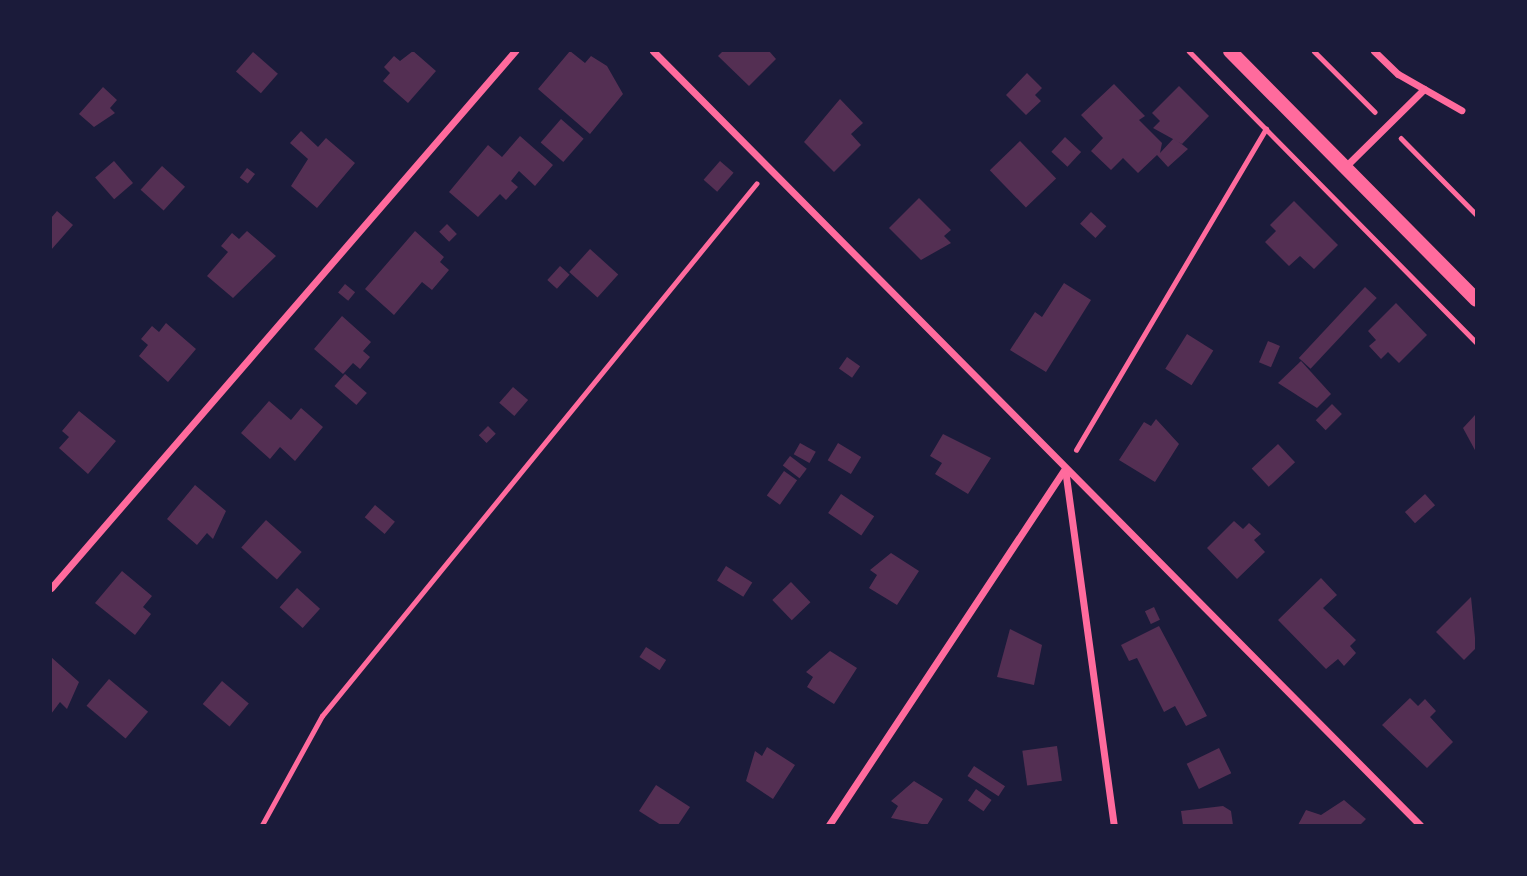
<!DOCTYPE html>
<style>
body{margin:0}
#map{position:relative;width:1527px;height:876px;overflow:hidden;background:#1b1b3a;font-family:Poppins,sans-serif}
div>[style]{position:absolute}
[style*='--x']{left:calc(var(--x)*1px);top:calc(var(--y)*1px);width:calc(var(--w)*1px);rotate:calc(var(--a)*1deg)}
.building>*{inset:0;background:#542f53;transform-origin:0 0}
.path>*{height:4.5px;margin:-2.25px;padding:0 2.25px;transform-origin:2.25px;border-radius:2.25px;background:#ff6b9d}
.minor>*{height:7px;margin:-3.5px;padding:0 3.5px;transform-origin:3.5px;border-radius:3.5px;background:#ff6b9d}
.secondary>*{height:14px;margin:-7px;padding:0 7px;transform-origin:7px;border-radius:7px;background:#ff6b9d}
span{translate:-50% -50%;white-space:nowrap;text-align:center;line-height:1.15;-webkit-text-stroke:7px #1b1b3a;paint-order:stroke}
.frame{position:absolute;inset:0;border:52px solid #1b1b3a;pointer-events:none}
</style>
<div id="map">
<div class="building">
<i style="clip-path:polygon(413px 51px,436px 71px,408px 103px,383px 81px,390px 73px,384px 67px,394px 56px,400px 61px)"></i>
<i style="clip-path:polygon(570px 51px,585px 63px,591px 56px,607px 66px,623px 94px,590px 134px,538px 89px)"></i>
<i style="clip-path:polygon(723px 51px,769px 51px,776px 59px,749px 86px,718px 56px)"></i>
<i style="left:253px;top:52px;width:33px;height:26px;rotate:41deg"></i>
<i style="clip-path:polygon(1027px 73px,1042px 88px,1035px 95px,1041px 101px,1026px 115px,1006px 95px)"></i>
<i style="clip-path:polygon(1114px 84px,1145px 116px,1139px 120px,1162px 143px,1160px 153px,1174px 138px,1188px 149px,1168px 167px,1157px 155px,1138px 173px,1123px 158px,1111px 170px,1091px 151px,1103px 138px,1081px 115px)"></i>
<i style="clip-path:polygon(1179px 86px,1209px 116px,1182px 144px,1153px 128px,1160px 121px,1152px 113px)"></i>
<i style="clip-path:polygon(103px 87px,117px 100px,110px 108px,115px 113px,94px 127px,79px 114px)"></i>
<i style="clip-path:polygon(840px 99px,863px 123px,851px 134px,861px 145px,834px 172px,804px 142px)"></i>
<i style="left:561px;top:119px;width:30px;height:31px;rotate:41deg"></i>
<i style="clip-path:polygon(301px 131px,318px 147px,326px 138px,355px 163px,317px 208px,291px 186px,308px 159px,290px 143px)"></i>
<i style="clip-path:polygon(520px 136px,553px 165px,535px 186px,519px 171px,511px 181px,518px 187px,506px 200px,500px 194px,478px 217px,449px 192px,488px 145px,502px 157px)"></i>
<i style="left:1065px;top:137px;width:22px;height:20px;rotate:43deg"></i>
<i style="left:1020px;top:141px;width:52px;height:42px;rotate:46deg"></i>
<i style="left:114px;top:161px;width:29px;height:25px;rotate:49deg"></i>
<i style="left:720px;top:161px;width:18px;height:25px;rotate:41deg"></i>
<i style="left:162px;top:166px;width:31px;height:32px;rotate:42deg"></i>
<i style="left:247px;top:168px;width:10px;height:12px;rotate:37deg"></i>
<i style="clip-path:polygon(919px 198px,951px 230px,944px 236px,951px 243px,921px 260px,889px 228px)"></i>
<i style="clip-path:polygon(1294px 201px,1338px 245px,1314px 269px,1300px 256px,1289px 266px,1265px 242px,1276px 231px,1270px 225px)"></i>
<i style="clip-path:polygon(57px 211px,73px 225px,51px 250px,51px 218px)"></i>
<i style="left:1091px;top:212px;width:21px;height:16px;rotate:43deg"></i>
<i style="left:447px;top:224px;width:14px;height:11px;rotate:45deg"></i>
<i style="clip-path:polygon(247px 231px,276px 256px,233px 298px,207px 276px,228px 252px,221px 246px,232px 233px,239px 239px)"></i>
<i style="clip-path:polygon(415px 231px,444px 257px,440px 262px,449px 270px,432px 290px,422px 282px,394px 315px,365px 289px)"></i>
<i style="left:590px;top:249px;width:38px;height:31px;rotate:42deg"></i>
<i style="left:560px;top:266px;width:13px;height:19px;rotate:42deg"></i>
<i style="clip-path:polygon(1064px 283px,1091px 300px,1046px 372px,1010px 350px,1035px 312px,1042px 317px)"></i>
<i style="left:345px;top:284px;width:13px;height:11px;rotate:39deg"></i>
<i style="left:1365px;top:287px;width:16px;height:97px;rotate:43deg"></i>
<i style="clip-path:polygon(1396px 303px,1427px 335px,1399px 363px,1388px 352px,1381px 359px,1369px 346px,1376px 340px,1368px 331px)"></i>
<i style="clip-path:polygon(342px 316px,371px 342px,363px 351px,370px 357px,360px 369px,353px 363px,343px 374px,314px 349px)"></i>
<i style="clip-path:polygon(166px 323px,196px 349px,168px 382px,139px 356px,148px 345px,141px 339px,152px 326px,159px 332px)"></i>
<i style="left:1187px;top:334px;width:31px;height:41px;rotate:32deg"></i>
<i style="left:1268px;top:341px;width:13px;height:23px;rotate:23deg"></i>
<i style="left:847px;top:357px;width:16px;height:14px;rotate:35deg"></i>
<i style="clip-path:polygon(1301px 361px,1331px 394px,1317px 408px,1278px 383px)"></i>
<i style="left:345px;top:374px;width:29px;height:16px;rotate:41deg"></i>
<i style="left:513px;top:387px;width:20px;height:21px;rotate:41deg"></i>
<i style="clip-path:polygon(269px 401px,291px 420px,301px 408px,323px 427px,295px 461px,280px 447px,270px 459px,241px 433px)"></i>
<i style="left:1332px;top:404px;width:14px;height:23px;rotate:45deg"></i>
<i style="clip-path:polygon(79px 411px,116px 441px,88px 474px,59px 448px,69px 437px,62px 431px)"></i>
<i style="clip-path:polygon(1476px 414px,1476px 452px,1463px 428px)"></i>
<i style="clip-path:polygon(1156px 419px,1179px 444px,1155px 482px,1119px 460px,1144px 422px,1151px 426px)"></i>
<i style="left:488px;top:426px;width:11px;height:13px;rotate:45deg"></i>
<i style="clip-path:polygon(943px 434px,991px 458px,968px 494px,935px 474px,942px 463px,930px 456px)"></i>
<i style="left:800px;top:443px;width:18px;height:13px;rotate:29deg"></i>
<i style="left:838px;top:443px;width:27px;height:20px;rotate:31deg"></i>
<i style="left:1278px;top:444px;width:25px;height:36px;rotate:47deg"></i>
<i style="left:790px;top:456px;width:21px;height:12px;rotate:37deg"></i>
<i style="left:784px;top:471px;width:16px;height:30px;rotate:35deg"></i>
<i style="clip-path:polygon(195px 485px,226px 511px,213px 539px,207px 533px,197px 545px,167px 519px)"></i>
<i style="left:841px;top:494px;width:40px;height:23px;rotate:34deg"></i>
<i style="left:1425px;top:494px;width:15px;height:27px;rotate:48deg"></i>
<i style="left:375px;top:505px;width:26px;height:16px;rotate:40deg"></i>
<i style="left:266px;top:520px;width:48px;height:37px;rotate:42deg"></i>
<i style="clip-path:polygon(1234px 521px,1243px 529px,1249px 523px,1261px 534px,1254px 540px,1265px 552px,1237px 579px,1207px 548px)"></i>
<i style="clip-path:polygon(891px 553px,919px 571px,897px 605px,869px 588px,877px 575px,870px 570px)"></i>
<i style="left:726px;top:566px;width:31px;height:17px;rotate:32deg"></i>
<i style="clip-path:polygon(122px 571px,152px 596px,143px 607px,151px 614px,135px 635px,95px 603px)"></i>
<i style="clip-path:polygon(1321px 578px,1337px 595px,1323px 608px,1356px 640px,1350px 646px,1356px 653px,1344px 666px,1338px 659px,1326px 669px,1278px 620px)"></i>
<i style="left:791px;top:582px;width:28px;height:26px;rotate:46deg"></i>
<i style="left:297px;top:588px;width:31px;height:26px;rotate:42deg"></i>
<i style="clip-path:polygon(1471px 597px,1476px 648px,1464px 660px,1436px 632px)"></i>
<i style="left:1154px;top:607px;width:14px;height:10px;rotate:65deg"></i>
<i style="clip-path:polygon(1159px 626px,1207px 716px,1186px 726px,1175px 706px,1164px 712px,1137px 658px,1129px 661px,1121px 645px)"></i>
<i style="clip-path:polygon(1010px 629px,1042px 645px,1034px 685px,997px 677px)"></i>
<i style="left:646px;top:647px;width:24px;height:12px;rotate:33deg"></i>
<i style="clip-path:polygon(830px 651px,857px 668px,834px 704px,807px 687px,813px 677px,806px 672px)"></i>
<i style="clip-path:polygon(51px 657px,79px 682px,67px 709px,60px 702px,51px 714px)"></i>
<i style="left:109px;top:679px;width:51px;height:35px;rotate:40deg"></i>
<i style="left:222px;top:681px;width:35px;height:30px;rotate:40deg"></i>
<i style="clip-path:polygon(1410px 698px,1418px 706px,1425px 699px,1436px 711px,1430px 717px,1453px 742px,1427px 768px,1382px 725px)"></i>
<i style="left:1057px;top:746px;width:35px;height:35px;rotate:82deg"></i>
<i style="clip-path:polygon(767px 747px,795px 765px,773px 799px,746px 781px,755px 751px,762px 756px)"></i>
<i style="left:1219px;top:748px;width:28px;height:36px;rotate:64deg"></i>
<i style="left:974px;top:766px;width:37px;height:12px;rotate:33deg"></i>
<i style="clip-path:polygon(914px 781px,943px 799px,927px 825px,891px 818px,898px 806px,891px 801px)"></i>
<i style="clip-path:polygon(656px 785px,690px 807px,678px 825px,661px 825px,639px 811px)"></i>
<i style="left:976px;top:789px;width:19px;height:14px;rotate:35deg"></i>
<i style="clip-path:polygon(1344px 800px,1366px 819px,1360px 825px,1298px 825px,1306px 810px,1321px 815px)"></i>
<i style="clip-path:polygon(1223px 806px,1231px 811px,1233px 825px,1183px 825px,1181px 811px)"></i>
</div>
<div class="path">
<i style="--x:1189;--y:51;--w:409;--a:45.4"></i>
<i style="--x:1314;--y:51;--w:86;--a:45"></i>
<i style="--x:1401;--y:138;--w:107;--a:45.4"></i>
<i style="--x:1076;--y:450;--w:373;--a:-59.4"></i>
<i style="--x:262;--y:825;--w:124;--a:-61.2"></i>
<i style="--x:322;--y:716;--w:687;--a:-50.79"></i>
</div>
<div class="minor">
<i style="--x:653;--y:51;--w:1090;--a:45.26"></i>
<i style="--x:1374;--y:51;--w:33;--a:44"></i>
<i style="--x:1398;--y:74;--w:73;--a:29.7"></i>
<i style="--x:1345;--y:167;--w:111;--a:-44.6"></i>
<i style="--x:1065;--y:469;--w:359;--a:82.2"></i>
<i style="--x:51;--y:588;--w:710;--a:-49.17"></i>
<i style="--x:829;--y:825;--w:428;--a:-56.5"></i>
</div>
<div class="secondary">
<i style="--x:1230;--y:51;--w:350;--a:45.3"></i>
</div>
<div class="frame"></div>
</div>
